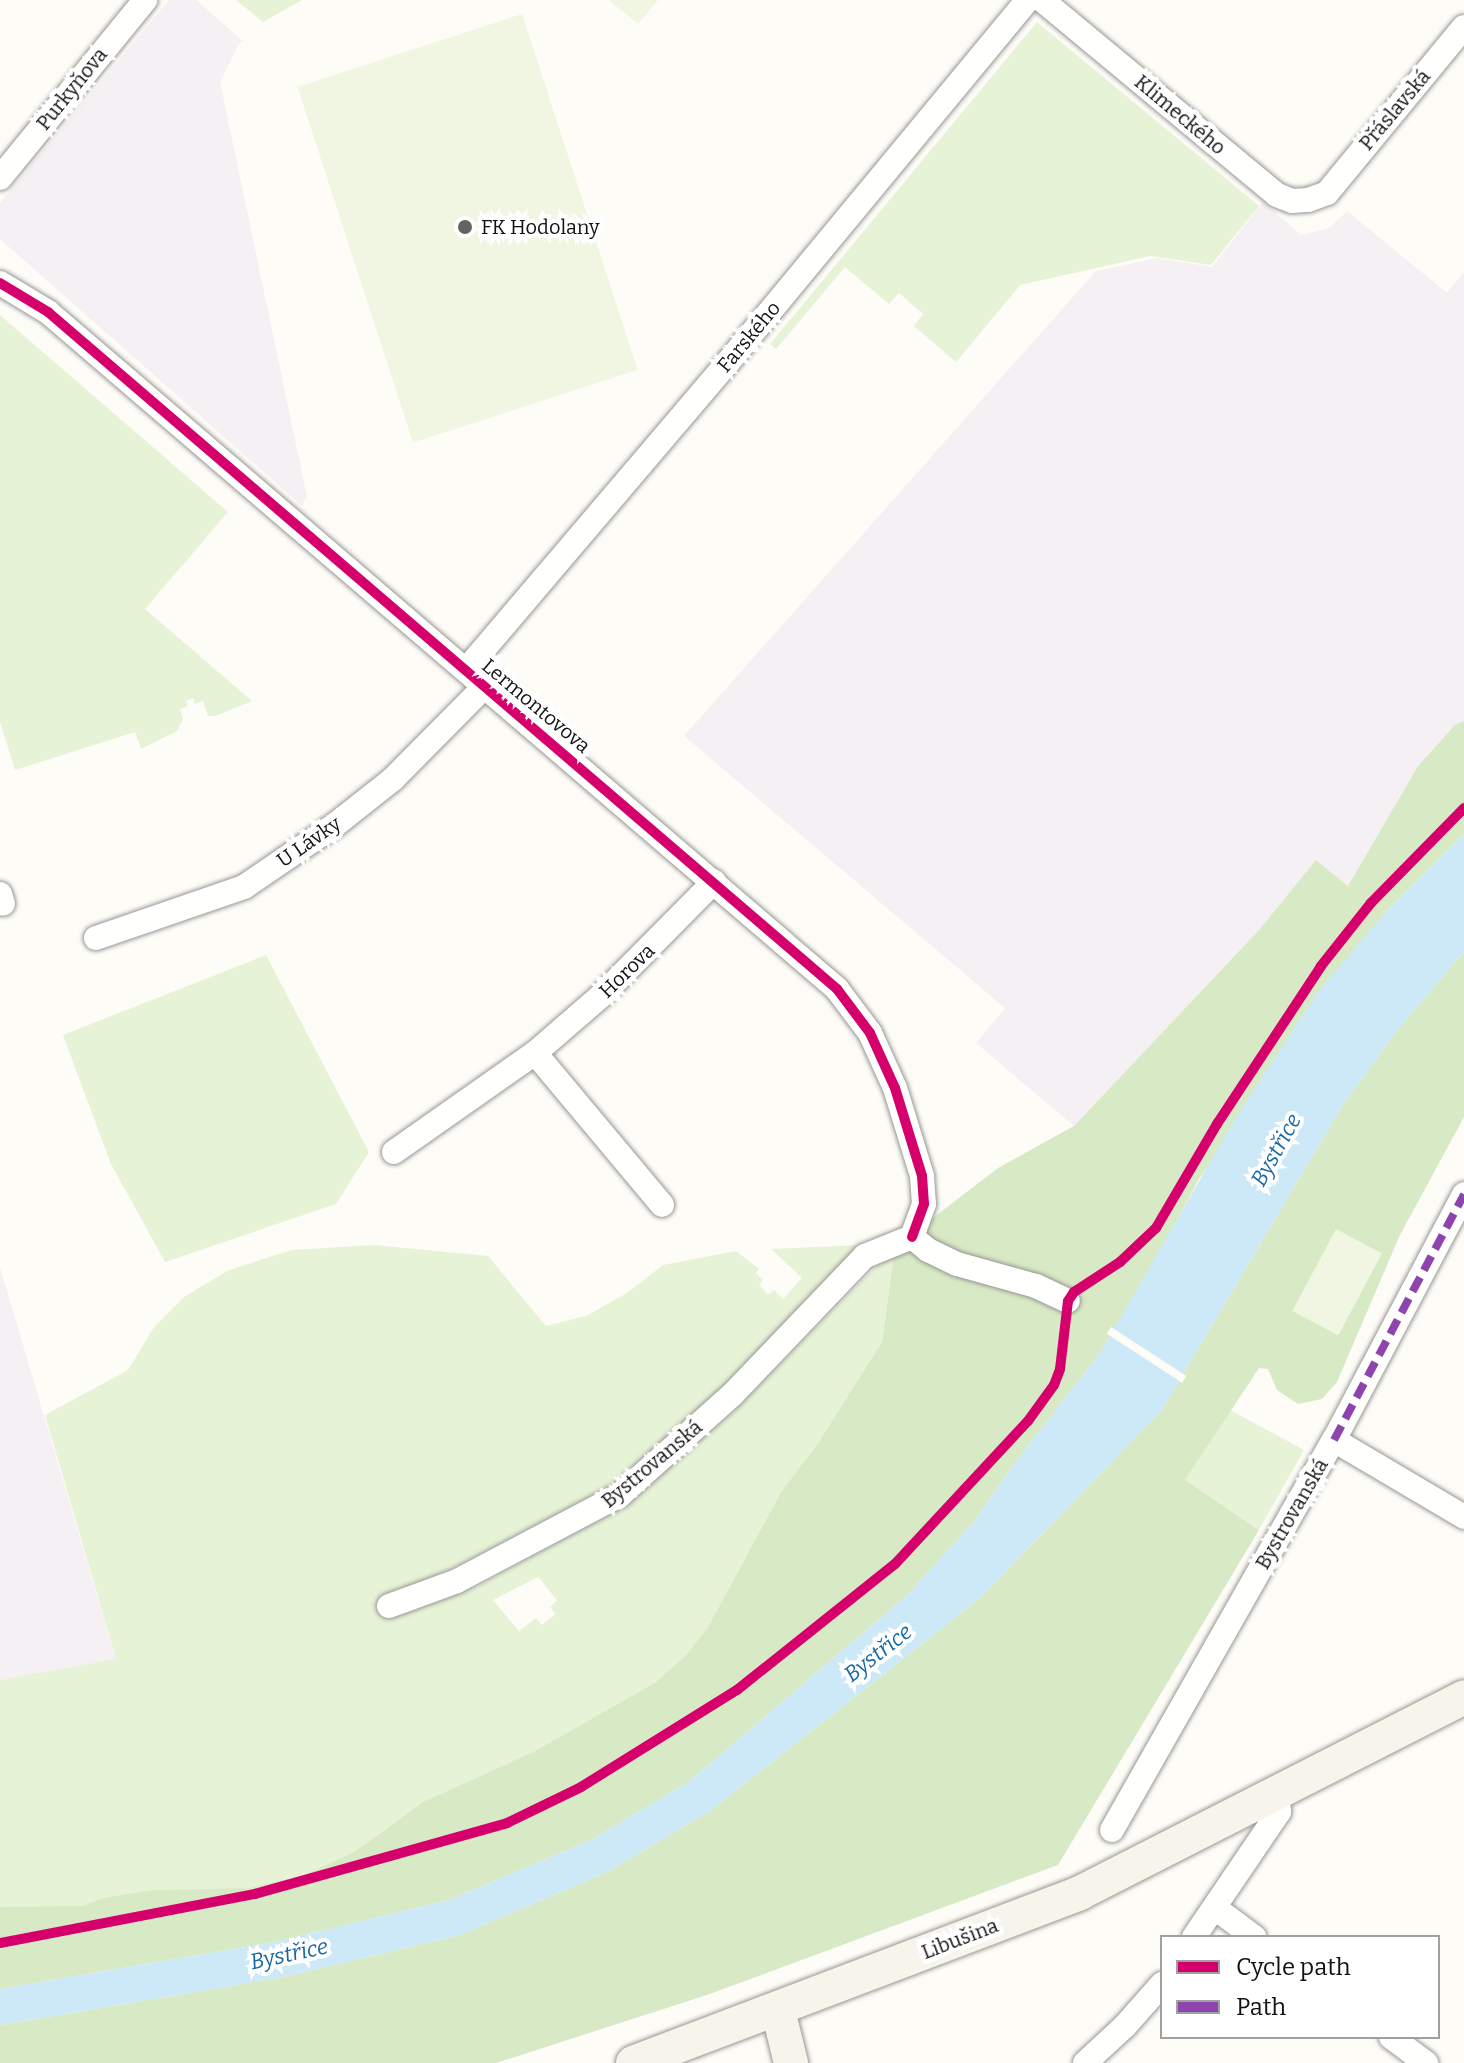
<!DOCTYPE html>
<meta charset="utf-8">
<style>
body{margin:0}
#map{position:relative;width:1464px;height:2063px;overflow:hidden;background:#fdfcf7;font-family:Bitter,serif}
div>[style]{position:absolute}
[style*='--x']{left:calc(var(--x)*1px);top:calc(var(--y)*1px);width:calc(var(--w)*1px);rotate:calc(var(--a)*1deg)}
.industrial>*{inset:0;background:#f5f0f3}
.green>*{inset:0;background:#e7f3d7}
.forest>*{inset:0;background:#d8eac5}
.pitch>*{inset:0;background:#f0f6e1;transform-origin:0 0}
.water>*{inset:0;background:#cde8f7}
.pier>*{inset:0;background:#fdfcf7;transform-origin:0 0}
.roads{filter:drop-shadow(0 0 2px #979795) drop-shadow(0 0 2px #979795)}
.street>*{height:24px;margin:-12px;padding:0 12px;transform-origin:12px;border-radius:12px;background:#fffffe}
.secondary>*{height:34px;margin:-17px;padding:0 17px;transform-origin:17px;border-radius:17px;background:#f6f4eb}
.quiet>*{height:8px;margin-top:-4px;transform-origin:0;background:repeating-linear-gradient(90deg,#8e44ad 0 16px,transparent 0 24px)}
.cycleway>*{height:10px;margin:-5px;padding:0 5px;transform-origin:5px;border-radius:5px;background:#d6006c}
.dots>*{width:22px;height:22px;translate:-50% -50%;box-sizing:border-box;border:4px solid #fff;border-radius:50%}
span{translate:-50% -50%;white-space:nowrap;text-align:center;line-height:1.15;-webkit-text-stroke:8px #fff;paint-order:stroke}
.street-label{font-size:20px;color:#111}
.poi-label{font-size:20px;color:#111}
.left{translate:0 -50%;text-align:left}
.water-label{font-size:22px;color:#1768a6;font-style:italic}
.legend{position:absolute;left:1160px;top:1935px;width:280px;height:104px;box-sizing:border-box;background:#fff;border:2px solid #a0a0a0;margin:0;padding:10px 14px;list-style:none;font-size:24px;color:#111}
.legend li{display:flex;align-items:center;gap:16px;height:40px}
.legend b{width:40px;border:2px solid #a0a0a0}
</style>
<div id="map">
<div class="industrial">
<i style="clip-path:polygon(169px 0,196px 0,244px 42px,239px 43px,220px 82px,307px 497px,302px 506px,0 239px,0 203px)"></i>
<i style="clip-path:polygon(1263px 202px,1301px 235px,1329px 228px,1347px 211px,1447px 293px,1464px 272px,1464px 721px,1455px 725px,1418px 766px,1348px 886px,1316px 860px,1259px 930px,1074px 1126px,976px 1043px,1005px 1008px,684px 736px,1096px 271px,1157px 258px,1212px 267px)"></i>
<i style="clip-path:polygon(0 1267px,116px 1660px,0 1680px)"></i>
</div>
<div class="green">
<i style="clip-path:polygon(236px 0,302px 0,263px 22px)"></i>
<i style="clip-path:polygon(1037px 22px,1259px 206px,1211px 265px,1150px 256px,1020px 285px,956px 362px,914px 326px,923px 314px,899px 293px,889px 304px,845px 267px,776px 349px,770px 344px)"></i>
<i style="clip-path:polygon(0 315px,228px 512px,145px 609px,252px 701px,215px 716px,208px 716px,203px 701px,195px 704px,193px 698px,186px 701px,188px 706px,180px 709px,183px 719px,177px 731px,141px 749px,135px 732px,15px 770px,0 722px)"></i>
<i style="clip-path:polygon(266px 955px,369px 1152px,336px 1204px,165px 1262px,111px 1164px,63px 1035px)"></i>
<i style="clip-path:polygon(evenodd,374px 1245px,488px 1256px,546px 1326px,586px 1316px,627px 1293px,663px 1265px,736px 1251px,759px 1269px,756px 1273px,763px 1280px,759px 1285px,768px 1295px,774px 1290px,783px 1299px,802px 1278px,771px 1249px,859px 1245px,715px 1395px,610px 1486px,451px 1569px,404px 1589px,413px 1611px,480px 1585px,626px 1505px,732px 1413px,895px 1247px,882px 1342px,818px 1443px,781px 1492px,708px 1627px,686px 1655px,656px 1682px,535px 1751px,423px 1802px,354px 1852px,303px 1875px,249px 1888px,103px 1898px,83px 1907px,0 1907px,0 1680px,116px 1659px,45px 1415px,128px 1370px,154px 1327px,184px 1297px,229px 1270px,292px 1250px,374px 1245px,538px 1577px,557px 1600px,550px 1607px,555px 1614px,542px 1625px,536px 1618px,519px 1631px,493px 1600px,538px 1577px)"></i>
<i style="clip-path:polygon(1230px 1410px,1304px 1450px,1259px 1530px,1185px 1480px)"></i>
</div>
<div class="forest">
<i style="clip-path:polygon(1464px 721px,1464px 834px,1384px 914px,1199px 1179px,1144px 1281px,1100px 1353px,1013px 1465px,974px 1522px,906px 1596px,690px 1781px,591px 1840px,449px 1900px,275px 1942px,0 1989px,0 1907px,83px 1906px,103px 1898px,154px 1890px,249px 1888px,303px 1875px,354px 1852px,423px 1802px,535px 1751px,656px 1682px,686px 1655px,708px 1627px,781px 1492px,818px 1443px,882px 1342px,895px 1247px,998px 1168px,1074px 1126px,1259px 930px,1316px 860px,1348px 886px,1418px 766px,1455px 725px)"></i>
<i style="clip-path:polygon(1464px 952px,1464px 1117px,1400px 1235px,1337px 1382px,1322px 1399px,1298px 1404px,1277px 1390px,1268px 1369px,1259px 1368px,1185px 1480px,1259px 1530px,1058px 1865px,707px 1995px,496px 2063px,0 2063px,0 2025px,283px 1977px,460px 1935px,607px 1872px,710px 1811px,980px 1598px,1161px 1411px,1344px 1103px,1402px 1024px)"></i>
</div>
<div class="pitch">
<i style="clip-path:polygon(609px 0,658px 0,638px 24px)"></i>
<i style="left:522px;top:14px;width:374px;height:236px;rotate:72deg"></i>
<i style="left:1336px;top:1229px;width:52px;height:93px;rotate:28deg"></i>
</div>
<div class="water">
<i style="clip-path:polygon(1464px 834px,1464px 952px,1402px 1024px,1344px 1103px,1161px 1411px,980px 1598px,710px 1811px,607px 1872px,460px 1935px,283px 1977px,0 2025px,0 1989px,275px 1942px,449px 1900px,591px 1840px,690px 1781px,906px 1596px,974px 1522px,1013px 1465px,1100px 1353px,1236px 1117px,1318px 992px,1384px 914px)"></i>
</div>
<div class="pier">
<i style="left:1111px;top:1327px;width:90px;height:8px;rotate:33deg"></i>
</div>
<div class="roads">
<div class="street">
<i style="--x:1042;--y:0;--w:305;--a:39.7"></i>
<i style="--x:1277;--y:195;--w:16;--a:22"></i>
<i style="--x:1292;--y:201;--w:16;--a:-4"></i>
<i style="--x:1308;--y:200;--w:20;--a:-20"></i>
<i style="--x:1327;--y:193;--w:215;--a:-50.5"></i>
<i style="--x:0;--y:178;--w:230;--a:-50.8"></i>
<i style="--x:0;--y:283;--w:56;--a:31.1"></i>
<i style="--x:48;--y:312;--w:1040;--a:40.63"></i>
<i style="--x:837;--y:989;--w:55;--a:53.1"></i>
<i style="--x:870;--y:1033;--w:60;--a:65.6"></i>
<i style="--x:895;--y:1088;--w:92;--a:72.9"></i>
<i style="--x:922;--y:1176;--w:28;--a:86"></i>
<i style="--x:924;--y:1204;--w:35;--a:110"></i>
<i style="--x:466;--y:670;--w:406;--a:-49.6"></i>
<i style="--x:729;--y:361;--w:469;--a:-50.4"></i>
<i style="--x:0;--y:894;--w:10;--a:73"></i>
<i style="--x:96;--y:938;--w:157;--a:-19"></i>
<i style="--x:244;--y:887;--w:110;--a:-34.3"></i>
<i style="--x:335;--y:825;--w:74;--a:-38.4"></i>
<i style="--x:393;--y:779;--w:131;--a:-45.3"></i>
<i style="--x:535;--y:1053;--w:198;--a:50.1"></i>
<i style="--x:394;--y:1152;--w:172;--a:-35.1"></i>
<i style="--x:535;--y:1053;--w:90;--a:-40.9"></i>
<i style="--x:603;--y:994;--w:158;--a:-45.3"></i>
<i style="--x:912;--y:1237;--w:21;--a:39"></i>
<i style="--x:928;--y:1250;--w:32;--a:26"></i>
<i style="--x:957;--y:1264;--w:82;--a:15.6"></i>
<i style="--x:1036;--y:1286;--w:35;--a:25"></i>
<i style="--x:1334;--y:1440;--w:151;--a:30.6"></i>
<i style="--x:389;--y:1606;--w:72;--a:-20.2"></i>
<i style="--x:457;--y:1581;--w:184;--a:-27.8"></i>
<i style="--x:620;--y:1495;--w:150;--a:-41.8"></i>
<i style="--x:732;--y:1395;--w:192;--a:-46.3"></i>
<i style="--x:865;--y:1256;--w:51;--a:-22"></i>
<i style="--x:1112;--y:1830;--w:449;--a:-60.4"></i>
<i style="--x:1334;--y:1440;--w:278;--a:-62.1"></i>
<i style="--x:1215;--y:1908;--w:49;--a:36.6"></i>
<i style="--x:1194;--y:1937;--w:151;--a:-55.8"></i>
<i style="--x:1279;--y:1812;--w:21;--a:-95"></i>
<i style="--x:1391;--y:2037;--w:44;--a:36.6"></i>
<i style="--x:1085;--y:2063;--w:54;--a:-42.8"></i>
<i style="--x:1125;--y:2026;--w:56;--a:-48.6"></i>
</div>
<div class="secondary">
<i style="--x:778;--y:2010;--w:55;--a:76.2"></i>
<i style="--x:633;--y:2063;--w:478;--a:-20.8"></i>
<i style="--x:1080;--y:1893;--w:431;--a:-27"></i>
</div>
</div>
<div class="quiet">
<i style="--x:1334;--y:1440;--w:278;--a:-62.1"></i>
</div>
<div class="cycleway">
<i style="--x:0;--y:283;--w:56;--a:31.1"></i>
<i style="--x:48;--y:312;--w:1040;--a:40.63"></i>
<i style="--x:837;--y:989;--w:55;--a:53.1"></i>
<i style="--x:870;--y:1033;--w:60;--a:65.6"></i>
<i style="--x:895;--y:1088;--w:92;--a:72.9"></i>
<i style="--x:922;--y:1176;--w:28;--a:86"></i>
<i style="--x:924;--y:1204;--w:35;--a:110"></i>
<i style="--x:0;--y:1943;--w:260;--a:-10.9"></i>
<i style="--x:255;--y:1894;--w:262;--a:-15.7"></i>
<i style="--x:507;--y:1823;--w:82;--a:-25.9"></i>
<i style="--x:581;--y:1787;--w:184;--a:-31.9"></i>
<i style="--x:737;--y:1690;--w:202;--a:-38.6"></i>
<i style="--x:895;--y:1564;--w:195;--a:-47.1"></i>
<i style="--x:1028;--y:1421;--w:44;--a:-54.2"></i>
<i style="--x:1054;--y:1385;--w:17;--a:-69"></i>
<i style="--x:1060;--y:1369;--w:68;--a:-83.3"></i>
<i style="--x:1068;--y:1301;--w:11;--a:-56"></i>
<i style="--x:1074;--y:1292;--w:55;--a:-33.1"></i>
<i style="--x:1120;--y:1262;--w:50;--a:-43.4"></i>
<i style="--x:1156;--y:1228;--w:121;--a:-59.6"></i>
<i style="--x:1217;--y:1124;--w:189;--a:-56.6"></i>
<i style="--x:1321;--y:966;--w:80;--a:-51.6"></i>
<i style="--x:1371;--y:903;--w:133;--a:-45.6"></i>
</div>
<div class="dots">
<i style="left:465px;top:227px;background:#646362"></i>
</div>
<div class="street-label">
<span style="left:72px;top:89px;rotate:-51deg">Purkyňova</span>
<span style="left:1395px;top:110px;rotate:-50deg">Přáslavská</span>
<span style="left:1180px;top:115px;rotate:40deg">Klimeckého</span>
<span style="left:749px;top:337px;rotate:-50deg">Farského</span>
<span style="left:536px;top:706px;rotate:40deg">Lermontovova</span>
<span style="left:309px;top:842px;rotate:-35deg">U Lávky</span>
<span style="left:627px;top:971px;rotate:-44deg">Horova</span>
<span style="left:652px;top:1464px;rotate:-40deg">Bystrovanská</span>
<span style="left:1292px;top:1514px;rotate:-60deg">Bystrovanská</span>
<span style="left:960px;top:1939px;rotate:-21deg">Libušina</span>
</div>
<div class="poi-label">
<span class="left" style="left:481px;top:227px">FK Hodolany</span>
</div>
<div class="water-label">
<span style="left:1276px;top:1150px;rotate:-61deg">Bystřice</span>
<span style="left:878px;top:1653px;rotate:-38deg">Bystřice</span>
<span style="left:289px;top:1954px;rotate:-12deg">Bystřice</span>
</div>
<ul class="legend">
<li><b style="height:10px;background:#d6006c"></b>Cycle path</li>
<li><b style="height:10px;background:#8e44ad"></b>Path</li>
</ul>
</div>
